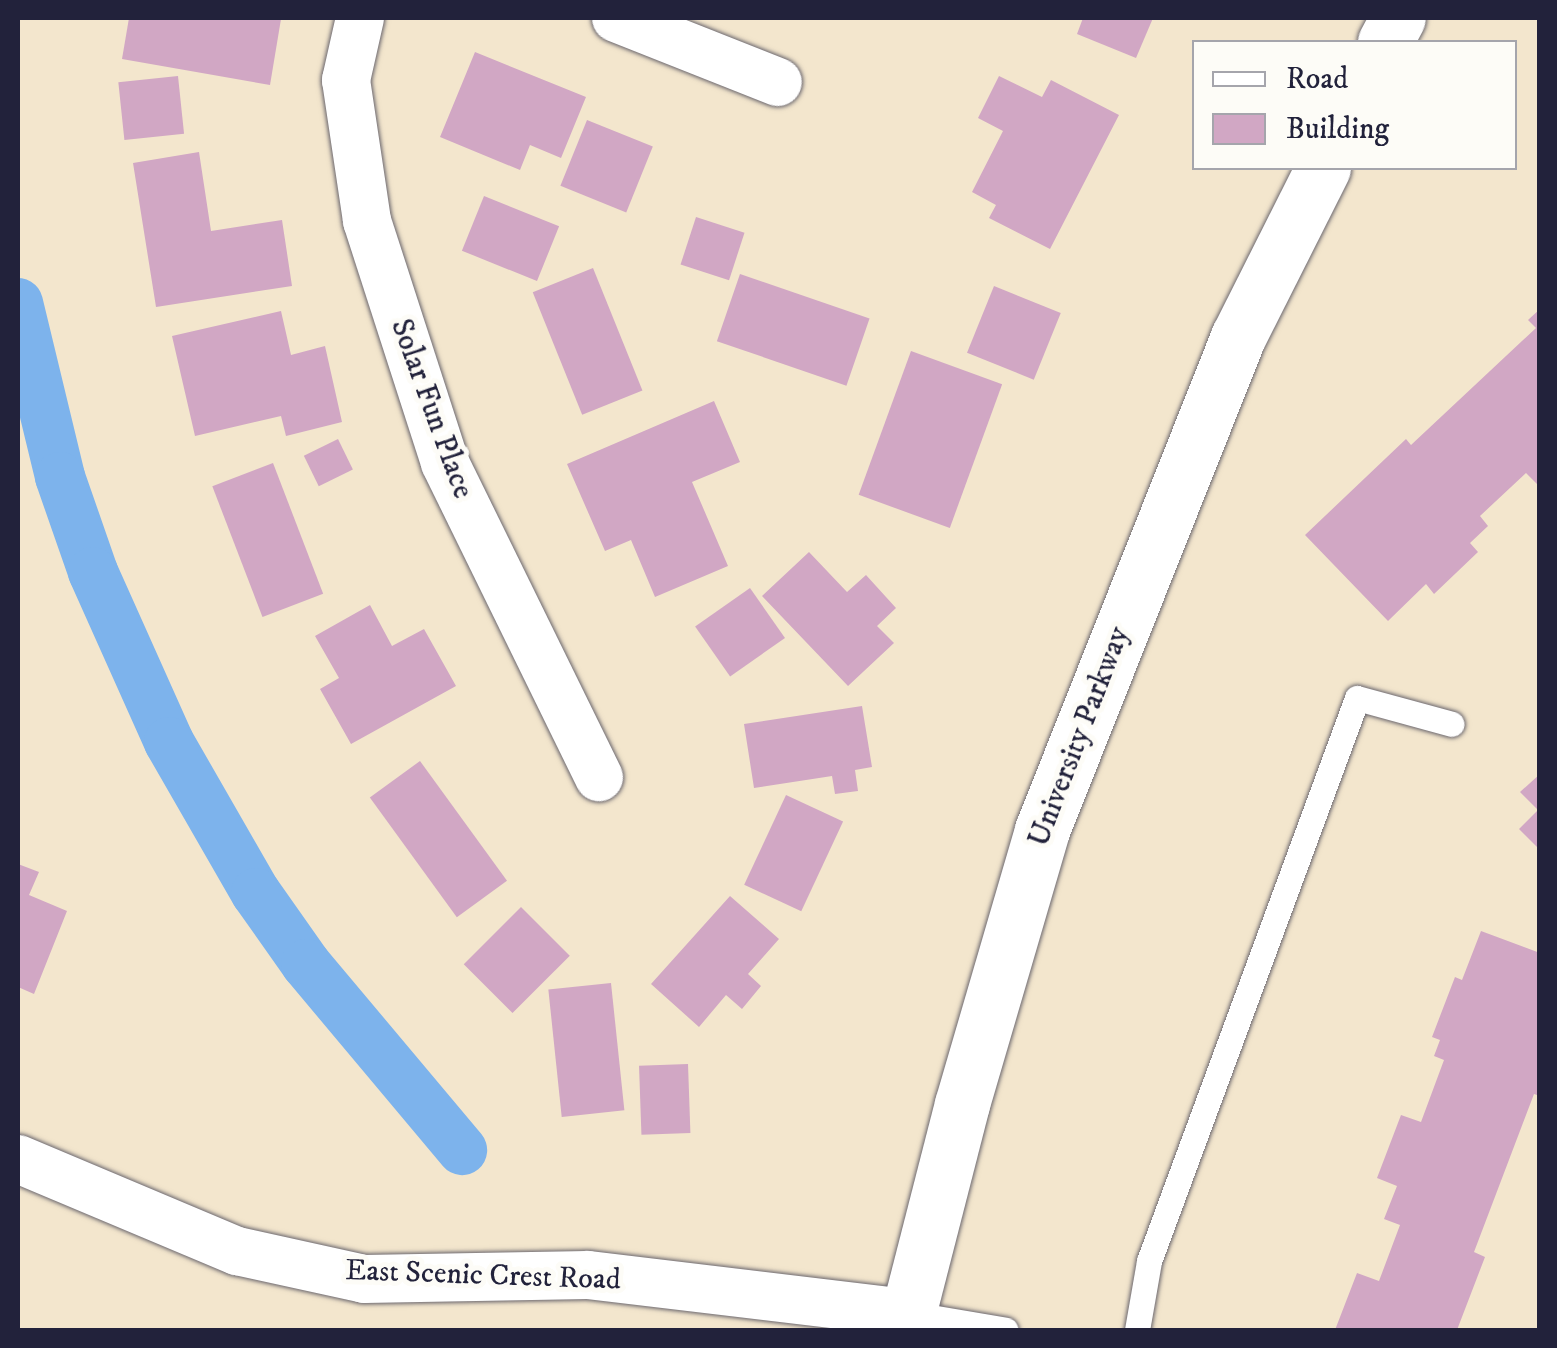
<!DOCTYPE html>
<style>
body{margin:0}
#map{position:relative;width:1557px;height:1348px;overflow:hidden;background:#f3e6cd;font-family:"IM FELL DW Pica",serif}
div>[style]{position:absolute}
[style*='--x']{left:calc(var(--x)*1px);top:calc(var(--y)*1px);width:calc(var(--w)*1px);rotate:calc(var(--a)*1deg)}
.canal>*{height:50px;margin:-25px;padding:0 25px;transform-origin:25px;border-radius:25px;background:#7db3ec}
.building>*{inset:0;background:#d1a7c4;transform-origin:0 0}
.roads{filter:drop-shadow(0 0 2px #6b676e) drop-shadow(0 0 2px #6b676e)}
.service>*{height:25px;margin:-12.5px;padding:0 12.5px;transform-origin:12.5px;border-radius:12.5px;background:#fff}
.minor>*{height:48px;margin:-24px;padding:0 24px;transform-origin:24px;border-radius:24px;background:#fff}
.secondary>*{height:55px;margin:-27.5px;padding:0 27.5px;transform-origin:27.5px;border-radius:27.5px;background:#fff}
span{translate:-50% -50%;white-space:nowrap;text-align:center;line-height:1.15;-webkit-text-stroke:10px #fdfcf7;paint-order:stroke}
.street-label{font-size:30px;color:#22223b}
.frame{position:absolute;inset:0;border:20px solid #22223b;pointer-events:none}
.legend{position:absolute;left:1192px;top:40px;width:325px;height:130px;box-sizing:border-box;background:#fdfcf7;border:2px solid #a5a5ac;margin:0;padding:12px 18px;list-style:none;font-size:30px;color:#22223b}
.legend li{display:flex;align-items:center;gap:20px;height:50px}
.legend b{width:50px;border:2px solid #a5a5ac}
</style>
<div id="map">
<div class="canal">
<i style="--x:18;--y:303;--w:179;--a:76.4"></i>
<i style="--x:60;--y:477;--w:101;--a:70.8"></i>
<i style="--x:93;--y:572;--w:186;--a:65.9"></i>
<i style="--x:169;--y:742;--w:174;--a:60.1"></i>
<i style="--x:256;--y:893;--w:87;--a:54.8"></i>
<i style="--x:306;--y:964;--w:243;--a:50"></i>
</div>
<div class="building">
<i style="clip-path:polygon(129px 18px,281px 19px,270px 85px,122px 59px)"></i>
<i style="clip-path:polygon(1083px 18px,1153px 18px,1136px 58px,1077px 34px)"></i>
<i style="clip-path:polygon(475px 52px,586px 97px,561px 158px,530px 145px,520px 170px,440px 137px)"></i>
<i style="left:178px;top:76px;width:58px;height:60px;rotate:84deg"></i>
<i style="clip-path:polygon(999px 76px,1042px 97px,1051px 80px,1119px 115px,1050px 249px,989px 218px,996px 205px,972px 192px,1003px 131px,978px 118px)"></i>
<i style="left:587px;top:120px;width:71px;height:71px;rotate:22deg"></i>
<i style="clip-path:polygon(199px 152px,211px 231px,282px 220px,292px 286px,156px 307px,133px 163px)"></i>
<i style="left:484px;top:196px;width:81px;height:59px;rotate:22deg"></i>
<i style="left:696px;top:217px;width:51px;height:50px;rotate:18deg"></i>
<i style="left:593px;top:268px;width:132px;height:65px;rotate:68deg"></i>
<i style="left:740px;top:274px;width:137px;height:71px;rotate:19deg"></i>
<i style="left:994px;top:286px;width:72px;height:72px;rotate:22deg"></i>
<i style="clip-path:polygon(1540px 309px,1540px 487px,1526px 473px,1480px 516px,1488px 526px,1470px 543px,1478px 552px,1434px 594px,1426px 584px,1388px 621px,1305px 535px,1406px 439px,1411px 445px,1536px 328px,1528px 320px)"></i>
<i style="clip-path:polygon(281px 311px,291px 355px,325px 346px,342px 422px,286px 436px,281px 416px,195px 436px,172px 336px)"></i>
<i style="left:911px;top:351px;width:97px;height:153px;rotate:20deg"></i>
<i style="clip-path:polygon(714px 401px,740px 462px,692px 482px,728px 566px,655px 597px,631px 540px,605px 551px,567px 464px)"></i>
<i style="left:338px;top:439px;width:34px;height:38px;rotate:64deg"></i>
<i style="left:273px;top:463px;width:140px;height:65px;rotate:69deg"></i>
<i style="clip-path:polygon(809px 552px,847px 592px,866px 575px,896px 608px,877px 626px,894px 643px,848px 686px,762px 596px)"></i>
<i style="left:750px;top:588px;width:61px;height:67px;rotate:55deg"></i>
<i style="clip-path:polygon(370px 605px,392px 646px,424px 629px,456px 686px,351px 744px,320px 689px,339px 678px,315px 636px)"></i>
<i style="clip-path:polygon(862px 706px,872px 767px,855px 770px,858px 791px,835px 794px,832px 776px,754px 788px,744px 724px)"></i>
<i style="left:420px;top:761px;width:148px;height:62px;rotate:54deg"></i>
<i style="clip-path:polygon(1540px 774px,1540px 850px,1519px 829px,1538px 810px,1520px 792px)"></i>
<i style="left:786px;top:795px;width:63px;height:99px;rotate:25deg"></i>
<i style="clip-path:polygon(18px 864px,39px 872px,29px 895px,67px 911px,34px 994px,18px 987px)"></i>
<i style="clip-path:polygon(730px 896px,779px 939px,748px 974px,761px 986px,742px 1009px,726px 995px,699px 1027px,651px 984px)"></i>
<i style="left:521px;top:907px;width:69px;height:81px;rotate:45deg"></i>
<i style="clip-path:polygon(1481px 931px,1540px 953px,1540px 1096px,1534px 1094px,1474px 1252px,1485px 1257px,1457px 1330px,1335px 1330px,1357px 1273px,1379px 1281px,1400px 1225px,1384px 1219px,1397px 1186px,1377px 1178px,1401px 1115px,1421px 1122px,1444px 1060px,1434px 1056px,1440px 1040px,1432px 1037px,1455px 977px,1462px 980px)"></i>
<i style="left:611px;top:983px;width:128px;height:63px;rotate:84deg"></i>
<i style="left:688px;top:1064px;width:69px;height:49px;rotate:88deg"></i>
</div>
<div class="roads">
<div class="service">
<i style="--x:906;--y:1313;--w:101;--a:9.6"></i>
<i style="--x:1137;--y:1330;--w:70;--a:-80.1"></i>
<i style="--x:1149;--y:1261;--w:600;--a:-69.72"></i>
<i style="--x:1357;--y:698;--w:98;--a:15.3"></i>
</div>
<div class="minor">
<i style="--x:360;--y:18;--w:64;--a:102.7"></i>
<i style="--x:346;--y:80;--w:143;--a:81.5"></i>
<i style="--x:367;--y:221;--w:254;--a:72.1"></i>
<i style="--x:445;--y:463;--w:350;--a:63.9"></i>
<i style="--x:616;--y:18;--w:174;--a:21.6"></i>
<i style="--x:18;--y:1159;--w:238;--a:22.8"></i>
<i style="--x:237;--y:1251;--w:130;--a:12.4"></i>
<i style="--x:364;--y:1279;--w:224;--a:-1"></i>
<i style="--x:588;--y:1275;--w:320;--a:6.8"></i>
</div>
<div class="secondary">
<i style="--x:1385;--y:42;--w:27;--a:-62"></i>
<i style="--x:904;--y:1330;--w:233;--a:-75.6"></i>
<i style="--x:962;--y:1104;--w:285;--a:-73.7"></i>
<i style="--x:1042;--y:830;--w:531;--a:-68.32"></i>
<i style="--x:1238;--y:337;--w:189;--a:-63.3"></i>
</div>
</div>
<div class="street-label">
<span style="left:431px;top:409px;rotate:70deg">Solar Fun Place</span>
<span style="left:1080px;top:737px;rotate:-69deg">University Parkway</span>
<span style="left:483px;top:1276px;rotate:2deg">East Scenic Crest Road</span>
</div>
<div class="frame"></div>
<ul class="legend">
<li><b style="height:12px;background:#fff"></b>Road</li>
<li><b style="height:28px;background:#d1a7c4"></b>Building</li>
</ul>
</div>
